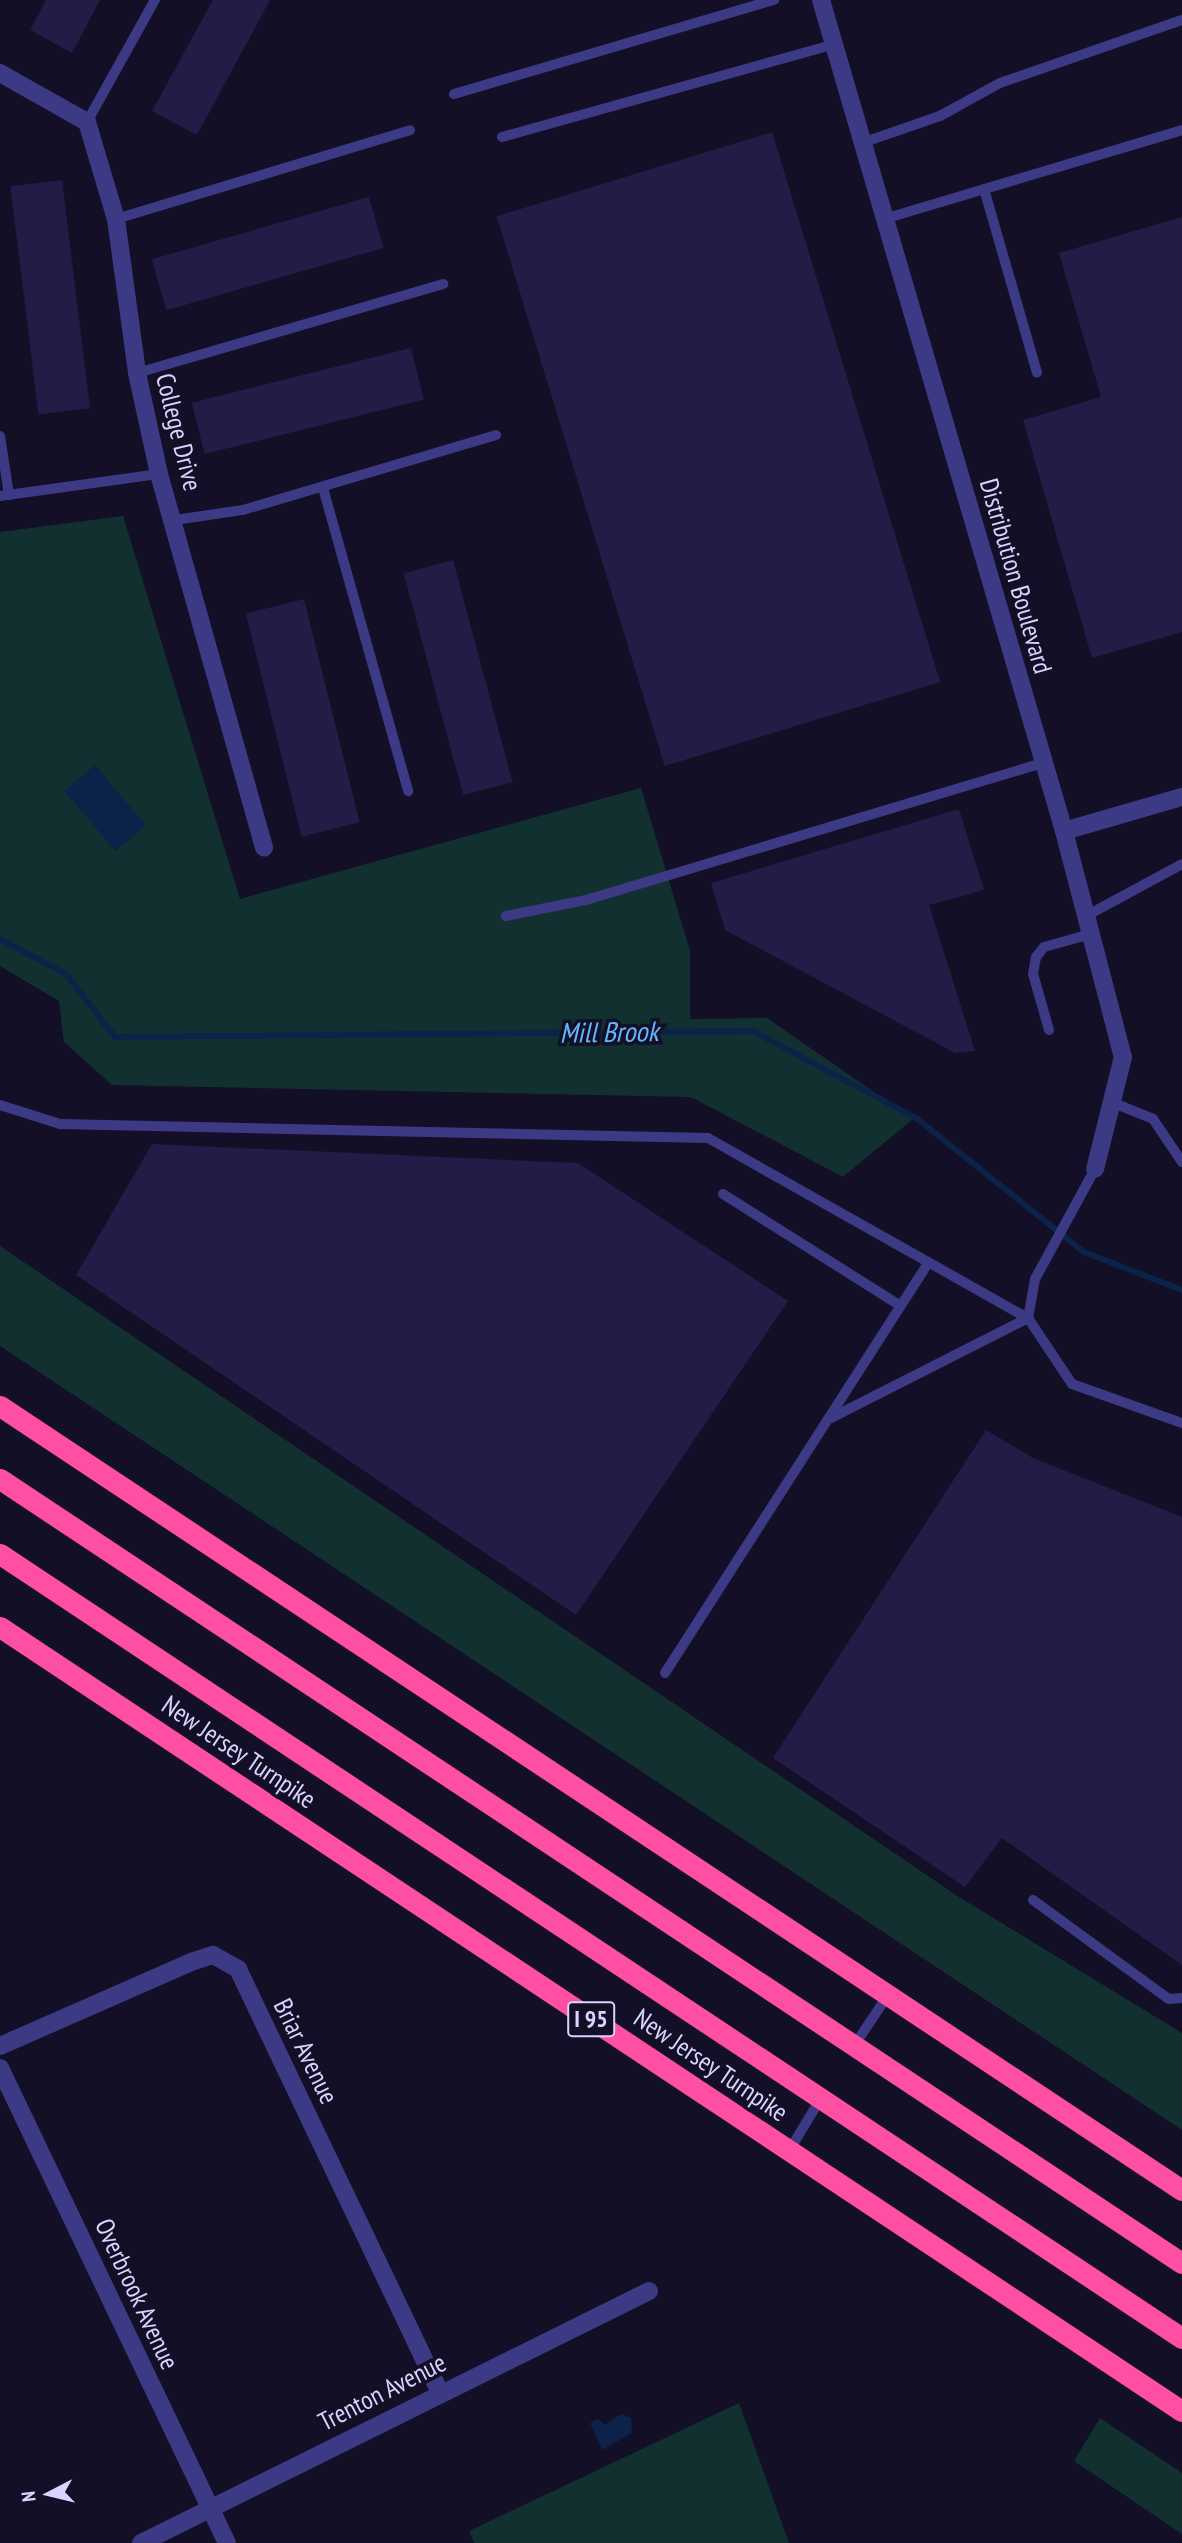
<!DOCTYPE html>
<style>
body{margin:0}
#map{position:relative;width:1182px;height:2543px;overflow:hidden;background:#130f26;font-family:"PT Sans Narrow",sans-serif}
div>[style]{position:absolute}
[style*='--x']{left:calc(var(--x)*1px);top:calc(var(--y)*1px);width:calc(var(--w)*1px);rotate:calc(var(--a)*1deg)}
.green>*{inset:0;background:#12302f}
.water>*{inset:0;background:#0c2248;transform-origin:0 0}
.stream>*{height:6px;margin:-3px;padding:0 3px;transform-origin:3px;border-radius:3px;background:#0c2248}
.building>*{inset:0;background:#241b47;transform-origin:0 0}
.lane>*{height:10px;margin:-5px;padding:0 5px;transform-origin:5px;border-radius:5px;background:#3d3a85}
.street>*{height:18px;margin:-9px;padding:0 9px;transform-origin:9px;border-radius:9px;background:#3d3a85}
.highway>*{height:21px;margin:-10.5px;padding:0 10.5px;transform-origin:10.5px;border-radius:10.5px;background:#ff4fa3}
span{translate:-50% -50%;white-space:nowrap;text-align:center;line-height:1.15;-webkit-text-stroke:7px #130f26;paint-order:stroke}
.shield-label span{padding:2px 5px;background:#130f26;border:2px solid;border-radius:5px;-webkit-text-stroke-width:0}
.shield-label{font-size:24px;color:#d9d4ff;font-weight:700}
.street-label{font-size:26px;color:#d9d4ff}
.water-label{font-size:28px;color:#62b6ff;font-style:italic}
.north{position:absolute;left:14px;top:2459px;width:70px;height:70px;-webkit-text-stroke:5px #130f26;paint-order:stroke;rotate:263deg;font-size:19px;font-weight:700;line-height:28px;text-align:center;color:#d9d4ff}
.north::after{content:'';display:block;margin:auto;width:24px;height:32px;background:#d9d4ff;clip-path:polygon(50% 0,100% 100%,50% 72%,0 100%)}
</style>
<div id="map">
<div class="green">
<i style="clip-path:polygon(123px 516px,240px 899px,641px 788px,690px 951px,690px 1019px,767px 1018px,913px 1119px,843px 1177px,691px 1097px,112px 1085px,64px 1042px,59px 1001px,0 966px,0 532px)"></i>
<i style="clip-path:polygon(0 1246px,959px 1897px,1182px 2033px,1182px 2130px,0 1346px)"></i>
<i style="clip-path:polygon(739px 2403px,789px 2543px,474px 2543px,469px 2531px)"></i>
<i style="clip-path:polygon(1100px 2418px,1182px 2473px,1182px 2534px,1074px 2461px)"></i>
</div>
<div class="water">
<i style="left:95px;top:765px;width:79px;height:40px;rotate:50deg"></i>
<i style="clip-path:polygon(621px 2414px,631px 2418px,632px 2433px,602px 2450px,590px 2423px,598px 2419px,605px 2425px)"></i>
</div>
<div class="stream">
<i style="--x:0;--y:939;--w:75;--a:27.9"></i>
<i style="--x:66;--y:974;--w:80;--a:52.1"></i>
<i style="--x:115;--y:1037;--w:638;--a:-0.54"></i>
<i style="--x:753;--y:1031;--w:185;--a:28.1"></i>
<i style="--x:916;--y:1118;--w:215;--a:38.6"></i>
<i style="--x:1084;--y:1252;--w:105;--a:21.2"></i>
</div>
<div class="building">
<i style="clip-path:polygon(46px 0,100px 0,72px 53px,30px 30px)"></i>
<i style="clip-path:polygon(213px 0,270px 0,197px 135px,152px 111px)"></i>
<i style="left:772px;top:132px;width:575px;height:288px;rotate:73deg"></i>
<i style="left:62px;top:180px;width:230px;height:52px;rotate:83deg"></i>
<i style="left:369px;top:197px;width:53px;height:226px;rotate:74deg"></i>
<i style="clip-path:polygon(1182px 217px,1182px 632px,1092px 658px,1023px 420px,1101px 397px,1059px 253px)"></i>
<i style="left:411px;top:348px;width:53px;height:226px;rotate:76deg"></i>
<i style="left:453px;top:560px;width:230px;height:51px;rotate:75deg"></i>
<i style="left:304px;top:599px;width:230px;height:60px;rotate:76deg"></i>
<i style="clip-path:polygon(959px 809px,984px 890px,929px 905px,975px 1051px,955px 1053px,725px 930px,711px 883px)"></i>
<i style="clip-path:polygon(152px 1144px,578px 1163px,788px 1301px,576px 1615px,76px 1275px)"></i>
<i style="clip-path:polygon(986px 1430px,1033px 1458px,1182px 1517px,1182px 1965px,1002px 1838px,965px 1887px,773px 1758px)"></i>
</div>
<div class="lane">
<i style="--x:454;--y:94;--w:334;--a:-16.4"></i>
<i style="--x:87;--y:122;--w:140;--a:-60.9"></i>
<i style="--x:502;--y:137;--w:345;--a:-15.6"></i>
<i style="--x:862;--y:143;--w:83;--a:-19.1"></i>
<i style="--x:940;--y:116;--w:68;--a:-28.8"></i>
<i style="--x:1000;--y:83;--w:193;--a:-19.1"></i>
<i style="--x:984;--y:189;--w:191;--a:73.9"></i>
<i style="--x:116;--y:219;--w:307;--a:-16.8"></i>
<i style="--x:884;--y:219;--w:311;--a:-16.6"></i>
<i style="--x:137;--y:373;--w:319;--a:-16.2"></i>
<i style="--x:0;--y:436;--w:60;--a:81.3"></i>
<i style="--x:323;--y:488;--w:315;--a:74.3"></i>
<i style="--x:0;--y:496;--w:161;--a:-7.9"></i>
<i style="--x:175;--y:520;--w:69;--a:-8.4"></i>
<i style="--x:243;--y:510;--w:264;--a:-16.5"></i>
<i style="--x:506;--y:916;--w:82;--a:-11.3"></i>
<i style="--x:586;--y:900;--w:478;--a:-16.7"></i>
<i style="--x:1086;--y:916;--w:109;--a:-28.4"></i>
<i style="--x:1049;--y:1030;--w:58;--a:-105.9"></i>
<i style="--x:1033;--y:974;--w:17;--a:-80"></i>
<i style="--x:1036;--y:957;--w:13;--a:-51"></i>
<i style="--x:1044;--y:947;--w:49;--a:-15.5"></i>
<i style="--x:1116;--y:1104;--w:40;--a:22"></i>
<i style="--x:1153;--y:1119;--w:52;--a:56"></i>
<i style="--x:0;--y:1105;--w:63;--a:17.6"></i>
<i style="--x:60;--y:1124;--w:648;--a:1.24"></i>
<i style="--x:708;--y:1138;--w:367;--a:29.4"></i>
<i style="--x:1095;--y:1169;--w:125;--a:118.6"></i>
<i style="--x:1035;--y:1279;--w:40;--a:100"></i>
<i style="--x:1028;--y:1318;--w:79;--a:56.3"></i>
<i style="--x:1072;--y:1384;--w:117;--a:19.5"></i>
<i style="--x:723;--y:1194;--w:210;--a:32.2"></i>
<i style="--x:831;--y:1418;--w:221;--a:-26.9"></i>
<i style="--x:665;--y:1673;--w:488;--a:-57.3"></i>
<i style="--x:1033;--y:1900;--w:168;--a:36.1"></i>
<i style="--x:1169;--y:1999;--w:13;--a:-4"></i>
<i style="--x:854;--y:2046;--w:61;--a:-56.3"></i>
<i style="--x:789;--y:2151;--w:62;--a:-58.9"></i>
</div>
<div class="street">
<i style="--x:821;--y:0;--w:866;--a:73.7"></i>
<i style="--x:1064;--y:831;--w:234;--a:75.4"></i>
<i style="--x:1123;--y:1057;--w:115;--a:104"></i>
<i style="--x:0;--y:73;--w:100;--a:29.4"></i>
<i style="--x:87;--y:122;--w:101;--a:73.4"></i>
<i style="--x:116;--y:219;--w:155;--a:82.2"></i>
<i style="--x:137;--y:373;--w:103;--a:77.7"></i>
<i style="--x:159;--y:474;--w:388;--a:74.3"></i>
<i style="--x:1064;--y:831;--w:123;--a:-16.1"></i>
<i style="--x:0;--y:2046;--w:212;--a:-23.7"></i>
<i style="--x:194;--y:1961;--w:20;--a:-18"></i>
<i style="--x:213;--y:1955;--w:29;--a:29"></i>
<i style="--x:238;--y:1969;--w:467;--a:64.5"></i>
<i style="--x:0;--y:2068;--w:526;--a:64.46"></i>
<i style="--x:141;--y:2543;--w:567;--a:-26.38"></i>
</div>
<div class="highway">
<i style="--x:0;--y:1406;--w:1418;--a:33.56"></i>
<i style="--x:0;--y:1479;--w:1418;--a:33.56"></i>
<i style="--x:0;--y:1554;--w:1418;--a:33.56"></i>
<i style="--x:0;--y:1627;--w:1418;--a:33.56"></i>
</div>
<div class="shield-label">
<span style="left:591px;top:2019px">I 95</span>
</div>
<div class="street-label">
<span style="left:179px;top:432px;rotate:76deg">College Drive</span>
<span style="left:1016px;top:576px;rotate:74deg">Distribution Boulevard</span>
<span style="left:239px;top:1752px;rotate:34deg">New Jersey Turnpike</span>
<span style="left:306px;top:2051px;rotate:64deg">Briar Avenue</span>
<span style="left:711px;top:2065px;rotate:34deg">New Jersey Turnpike</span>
<span style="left:137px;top:2294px;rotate:65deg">Overbrook Avenue</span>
<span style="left:382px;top:2392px;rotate:-27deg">Trenton Avenue</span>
</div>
<div class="water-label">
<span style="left:609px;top:1032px;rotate:-1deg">Mill Brook</span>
</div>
<div class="north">N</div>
</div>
